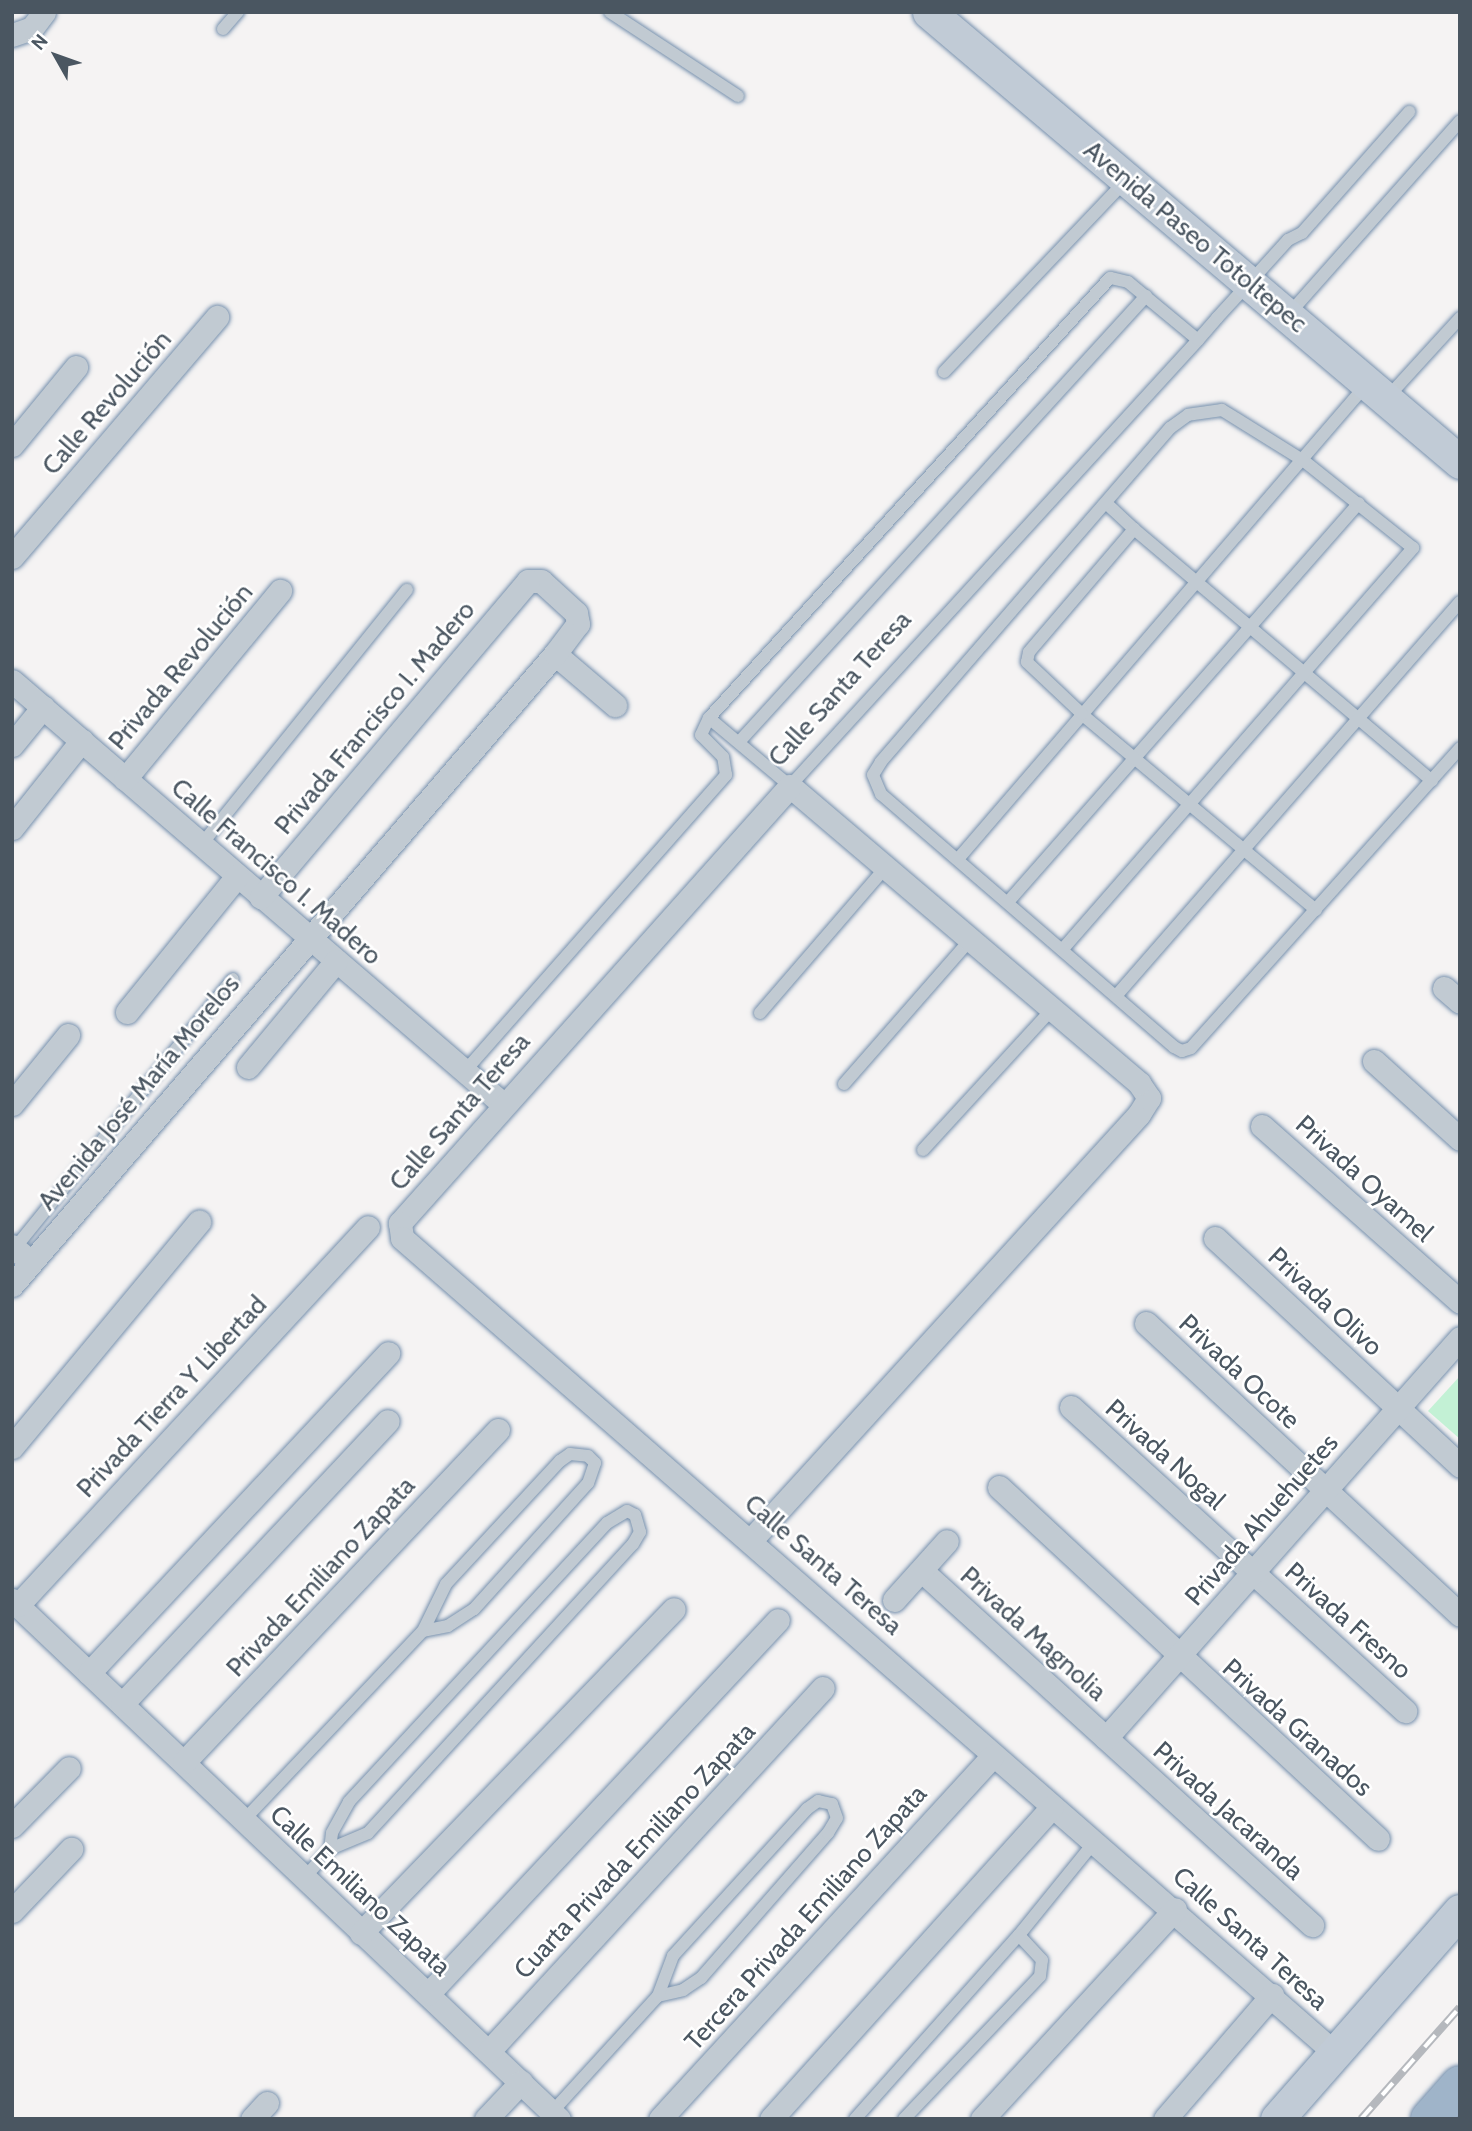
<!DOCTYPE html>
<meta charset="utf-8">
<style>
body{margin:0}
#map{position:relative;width:1472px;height:2131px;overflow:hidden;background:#f5f3f3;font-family:Cabin,sans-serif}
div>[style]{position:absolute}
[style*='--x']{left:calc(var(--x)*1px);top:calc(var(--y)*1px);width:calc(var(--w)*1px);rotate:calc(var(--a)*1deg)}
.green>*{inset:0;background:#c3f1d5}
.roads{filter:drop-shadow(0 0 2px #7690ad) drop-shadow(0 0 2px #7690ad)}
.service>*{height:12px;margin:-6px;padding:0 6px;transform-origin:6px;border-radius:6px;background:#c1cad2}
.minor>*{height:23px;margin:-11.5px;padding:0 11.5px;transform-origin:11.5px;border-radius:11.5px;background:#c1cad2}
.secondary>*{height:33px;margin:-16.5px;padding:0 16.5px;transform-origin:16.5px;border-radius:16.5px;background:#c1cbd6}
.trunk>*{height:38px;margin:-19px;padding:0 19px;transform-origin:19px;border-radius:19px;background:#9fb4c9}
.rail>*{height:8px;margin-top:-4px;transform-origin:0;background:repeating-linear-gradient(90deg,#fff 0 16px,#b5b8bd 0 32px);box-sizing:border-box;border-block:2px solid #b5b8bd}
span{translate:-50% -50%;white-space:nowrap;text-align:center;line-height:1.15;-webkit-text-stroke:5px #fff;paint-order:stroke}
.street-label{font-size:26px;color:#4a5661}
.frame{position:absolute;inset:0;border:14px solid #4a5661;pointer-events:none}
.north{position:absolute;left:21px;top:21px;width:70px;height:70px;-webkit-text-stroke:5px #fff;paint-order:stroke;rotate:310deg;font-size:19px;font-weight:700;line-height:28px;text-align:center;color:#4a5661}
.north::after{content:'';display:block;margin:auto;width:24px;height:32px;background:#4a5661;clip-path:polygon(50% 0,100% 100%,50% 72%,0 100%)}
</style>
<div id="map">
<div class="green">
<i style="clip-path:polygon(1460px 1376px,1460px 1439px,1428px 1411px)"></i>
</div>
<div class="roads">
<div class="service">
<i style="--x:610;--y:12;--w:153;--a:33.3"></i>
<i style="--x:223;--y:29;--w:23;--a:-49"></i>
<i style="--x:1288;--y:315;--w:259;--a:-48.4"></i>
<i style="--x:1198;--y:340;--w:91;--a:-140.4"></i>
<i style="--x:1128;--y:282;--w:18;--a:-167"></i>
<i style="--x:1110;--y:278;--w:595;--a:132.34"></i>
<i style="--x:709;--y:718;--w:106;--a:40"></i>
<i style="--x:790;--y:786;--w:604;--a:-47.55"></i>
<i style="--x:1198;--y:340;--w:29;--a:-49"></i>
<i style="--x:1217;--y:318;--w:49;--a:-47.5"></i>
<i style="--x:1250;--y:282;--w:57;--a:-47.9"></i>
<i style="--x:1288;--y:240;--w:16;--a:-27"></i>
<i style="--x:1302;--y:233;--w:162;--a:-48.5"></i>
<i style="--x:944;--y:372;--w:266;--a:-46.5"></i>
<i style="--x:1386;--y:399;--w:110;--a:-47.6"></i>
<i style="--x:1106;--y:503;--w:38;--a:43"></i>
<i style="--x:739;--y:742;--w:604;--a:-47.62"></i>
<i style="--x:201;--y:845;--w:328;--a:-51.1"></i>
<i style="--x:958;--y:859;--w:625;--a:-49.28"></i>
<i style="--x:1008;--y:902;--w:531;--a:-48.66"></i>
<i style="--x:1316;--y:910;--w:305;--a:-140.1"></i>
<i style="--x:1082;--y:714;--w:76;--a:-136.6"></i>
<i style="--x:1027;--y:662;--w:10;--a:-79"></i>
<i style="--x:1029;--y:652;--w:162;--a:-49.5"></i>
<i style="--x:1134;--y:529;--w:390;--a:40.2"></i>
<i style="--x:1062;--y:950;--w:534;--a:-48.87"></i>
<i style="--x:1413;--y:548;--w:139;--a:-141.4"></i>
<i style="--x:1304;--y:461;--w:97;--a:-148.1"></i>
<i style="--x:1222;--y:410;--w:34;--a:172"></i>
<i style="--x:1188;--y:415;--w:22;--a:144"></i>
<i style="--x:1170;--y:428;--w:442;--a:130.9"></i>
<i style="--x:881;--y:762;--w:15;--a:122"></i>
<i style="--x:873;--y:775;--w:21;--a:67"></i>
<i style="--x:881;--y:794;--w:387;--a:40.8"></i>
<i style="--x:1174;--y:1047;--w:9;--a:27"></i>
<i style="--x:1182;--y:1051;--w:9;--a:-18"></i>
<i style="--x:1191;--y:1048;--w:403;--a:-48.1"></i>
<i style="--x:1116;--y:996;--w:523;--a:-48.88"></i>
<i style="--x:760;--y:1013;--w:193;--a:-49.2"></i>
<i style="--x:465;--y:1071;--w:395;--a:-48.6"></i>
<i style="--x:726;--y:775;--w:18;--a:-99"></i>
<i style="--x:723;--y:757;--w:31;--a:-135"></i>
<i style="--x:701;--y:735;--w:19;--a:-65"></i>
<i style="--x:844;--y:1084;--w:191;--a:-48.8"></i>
<i style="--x:923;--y:1150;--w:191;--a:-47.5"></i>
<i style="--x:15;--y:1248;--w:346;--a:-51"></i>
<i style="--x:244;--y:1820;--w:260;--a:-46.6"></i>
<i style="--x:423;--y:1631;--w:52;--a:-63.9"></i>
<i style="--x:446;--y:1584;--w:168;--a:-47.2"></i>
<i style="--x:560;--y:1461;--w:12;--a:-35"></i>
<i style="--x:570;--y:1454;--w:18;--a:6"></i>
<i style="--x:588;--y:1456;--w:10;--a:45"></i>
<i style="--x:595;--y:1463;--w:21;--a:109"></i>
<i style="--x:588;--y:1483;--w:170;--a:132.1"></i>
<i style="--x:474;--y:1609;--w:31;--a:147"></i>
<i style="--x:448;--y:1626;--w:25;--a:169"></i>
<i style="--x:305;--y:1877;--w:38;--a:-48"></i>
<i style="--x:330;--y:1849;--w:41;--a:-22.8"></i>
<i style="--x:368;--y:1833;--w:392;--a:-47.5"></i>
<i style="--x:633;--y:1544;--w:14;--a:-60"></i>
<i style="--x:640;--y:1532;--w:18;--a:-106"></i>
<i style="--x:635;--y:1515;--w:9;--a:-153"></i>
<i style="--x:627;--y:1511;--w:23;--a:149"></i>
<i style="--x:607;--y:1523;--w:380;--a:132.8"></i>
<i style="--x:349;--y:1802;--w:35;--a:119"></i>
<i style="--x:332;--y:1833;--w:16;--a:97"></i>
<i style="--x:552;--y:2112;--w:157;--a:-47.6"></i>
<i style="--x:658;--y:1996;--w:26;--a:-13"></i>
<i style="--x:683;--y:1990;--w:22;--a:-34"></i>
<i style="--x:701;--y:1978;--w:193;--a:-48.8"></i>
<i style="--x:828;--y:1833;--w:17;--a:-59"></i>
<i style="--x:837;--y:1818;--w:15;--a:-110"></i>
<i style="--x:832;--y:1804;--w:14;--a:-168"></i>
<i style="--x:818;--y:1801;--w:14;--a:144"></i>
<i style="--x:807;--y:1809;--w:199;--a:132.4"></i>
<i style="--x:673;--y:1956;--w:43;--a:110.6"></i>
<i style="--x:855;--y:2119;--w:246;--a:-48.3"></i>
<i style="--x:1019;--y:1935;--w:122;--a:-51"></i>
<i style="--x:904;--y:2119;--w:197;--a:-46.4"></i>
<i style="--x:1040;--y:1976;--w:16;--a:-83"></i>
<i style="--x:1042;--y:1960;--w:34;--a:-133"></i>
</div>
<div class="minor">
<i style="--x:12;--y:35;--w:21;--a:-19"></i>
<i style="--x:32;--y:28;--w:20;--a:-53"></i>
<i style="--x:12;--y:445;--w:101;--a:-50.6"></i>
<i style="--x:12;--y:557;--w:316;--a:-49.5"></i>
<i style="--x:555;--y:654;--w:79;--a:40.4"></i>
<i style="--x:12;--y:681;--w:648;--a:40.75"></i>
<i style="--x:12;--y:745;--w:49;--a:-50.8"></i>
<i style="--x:125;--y:779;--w:244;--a:-50.5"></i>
<i style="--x:12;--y:828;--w:112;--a:-51.5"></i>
<i style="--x:1444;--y:988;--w:21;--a:41"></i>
<i style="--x:127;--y:1012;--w:175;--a:-51"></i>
<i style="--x:1374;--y:1061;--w:116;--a:42.2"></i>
<i style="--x:248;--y:1067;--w:138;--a:-50.3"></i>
<i style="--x:12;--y:1104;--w:89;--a:-50.9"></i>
<i style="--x:1262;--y:1126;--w:265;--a:41.6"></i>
<i style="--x:1215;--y:1238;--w:335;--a:42.9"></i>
<i style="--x:12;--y:1246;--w:25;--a:40"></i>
<i style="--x:12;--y:1285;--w:832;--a:-49.29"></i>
<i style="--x:555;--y:654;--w:38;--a:-53"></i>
<i style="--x:578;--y:624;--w:11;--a:-100"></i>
<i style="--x:576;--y:613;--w:47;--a:-137.6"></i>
<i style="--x:541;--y:581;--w:13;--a:180"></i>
<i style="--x:528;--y:581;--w:414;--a:130.2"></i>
<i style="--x:1146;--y:1323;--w:429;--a:42.9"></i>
<i style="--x:1071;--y:1407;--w:452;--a:42.3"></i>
<i style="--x:12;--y:1447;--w:293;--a:-50.3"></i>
<i style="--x:999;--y:1487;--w:517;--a:42.88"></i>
<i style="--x:751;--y:1540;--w:576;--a:-47.67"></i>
<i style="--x:1139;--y:1114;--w:19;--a:-58"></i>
<i style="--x:1149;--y:1098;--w:18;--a:-124"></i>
<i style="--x:1139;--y:1083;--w:458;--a:-139.6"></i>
<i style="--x:790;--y:786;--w:586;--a:131.75"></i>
<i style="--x:400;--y:1223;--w:15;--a:82"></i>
<i style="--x:402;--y:1238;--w:1239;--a:41.14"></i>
<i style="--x:922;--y:1571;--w:527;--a:42.23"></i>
<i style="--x:12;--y:1600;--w:754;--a:43.5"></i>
<i style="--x:894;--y:1600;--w:79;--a:-48.1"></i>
<i style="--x:18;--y:1605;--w:515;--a:-47.2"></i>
<i style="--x:89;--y:1673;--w:438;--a:-46.9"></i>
<i style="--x:122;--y:1704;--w:388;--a:-46.8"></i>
<i style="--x:1106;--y:1738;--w:534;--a:-48.49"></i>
<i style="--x:184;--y:1762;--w:457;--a:-46.6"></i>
<i style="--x:12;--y:1826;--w:81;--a:-45.5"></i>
<i style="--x:12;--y:1911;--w:86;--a:-46.4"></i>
<i style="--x:361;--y:1933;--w:450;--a:-46"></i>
<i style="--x:428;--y:1994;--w:512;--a:-46.9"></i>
<i style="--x:489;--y:2051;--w:493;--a:-47.4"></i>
<i style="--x:252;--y:2119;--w:22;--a:-47"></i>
<i style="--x:486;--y:2119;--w:51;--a:-46.6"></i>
<i style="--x:660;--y:2119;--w:493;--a:-47.5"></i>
<i style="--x:771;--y:2119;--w:420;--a:-48"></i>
<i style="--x:982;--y:2119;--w:285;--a:-47.4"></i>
<i style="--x:1165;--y:2119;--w:164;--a:-49.2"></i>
</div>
<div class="secondary">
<i style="--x:929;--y:12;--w:696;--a:40.28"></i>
<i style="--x:1277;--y:2119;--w:277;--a:-48.7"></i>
</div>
<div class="trunk">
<i style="--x:1430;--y:2119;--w:45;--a:-48.6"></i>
</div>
</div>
<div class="rail">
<i style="--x:1361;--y:2119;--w:149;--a:-48.5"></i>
</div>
<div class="street-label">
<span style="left:1195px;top:237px;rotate:40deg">Avenida Paseo Totoltepec</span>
<span style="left:107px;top:403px;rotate:-49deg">Calle Revolución</span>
<span style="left:181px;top:667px;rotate:-50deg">Privada Revolución</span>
<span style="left:840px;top:689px;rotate:-48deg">Calle Santa Teresa</span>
<span style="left:375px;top:718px;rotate:-50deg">Privada Francisco I. Madero</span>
<span style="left:276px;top:872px;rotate:41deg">Calle Francisco I. Madero</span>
<span style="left:139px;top:1093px;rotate:-50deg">Avenida José María Morelos</span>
<span style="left:460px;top:1112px;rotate:-49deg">Calle Santa Teresa</span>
<span style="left:1364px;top:1179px;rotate:42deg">Privada Oyamel</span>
<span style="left:1325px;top:1302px;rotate:43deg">Privada Olivo</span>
<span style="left:1239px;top:1372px;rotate:43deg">Privada Ocote</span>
<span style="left:172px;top:1397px;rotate:-47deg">Privada Tierra Y Libertad</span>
<span style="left:1165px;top:1455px;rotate:42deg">Privada Nogal</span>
<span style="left:1262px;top:1520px;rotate:-49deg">Privada Ahuehuetes</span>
<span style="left:823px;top:1565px;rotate:41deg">Calle Santa Teresa</span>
<span style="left:321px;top:1577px;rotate:-47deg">Privada Emiliano Zapata</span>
<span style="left:1348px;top:1621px;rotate:42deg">Privada Fresno</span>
<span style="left:1033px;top:1634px;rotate:42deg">Privada Magnolia</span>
<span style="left:1297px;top:1728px;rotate:42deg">Privada Granados</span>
<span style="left:1228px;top:1811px;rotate:42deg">Privada Jacaranda</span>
<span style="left:635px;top:1851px;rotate:-47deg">Cuarta Privada Emiliano Zapata</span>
<span style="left:360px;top:1891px;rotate:43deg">Calle Emiliano Zapata</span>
<span style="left:806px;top:1918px;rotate:-48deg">Tercera Privada Emiliano Zapata</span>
<span style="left:1250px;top:1939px;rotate:42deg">Calle Santa Teresa</span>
</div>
<div class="frame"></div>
<div class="north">N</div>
</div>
